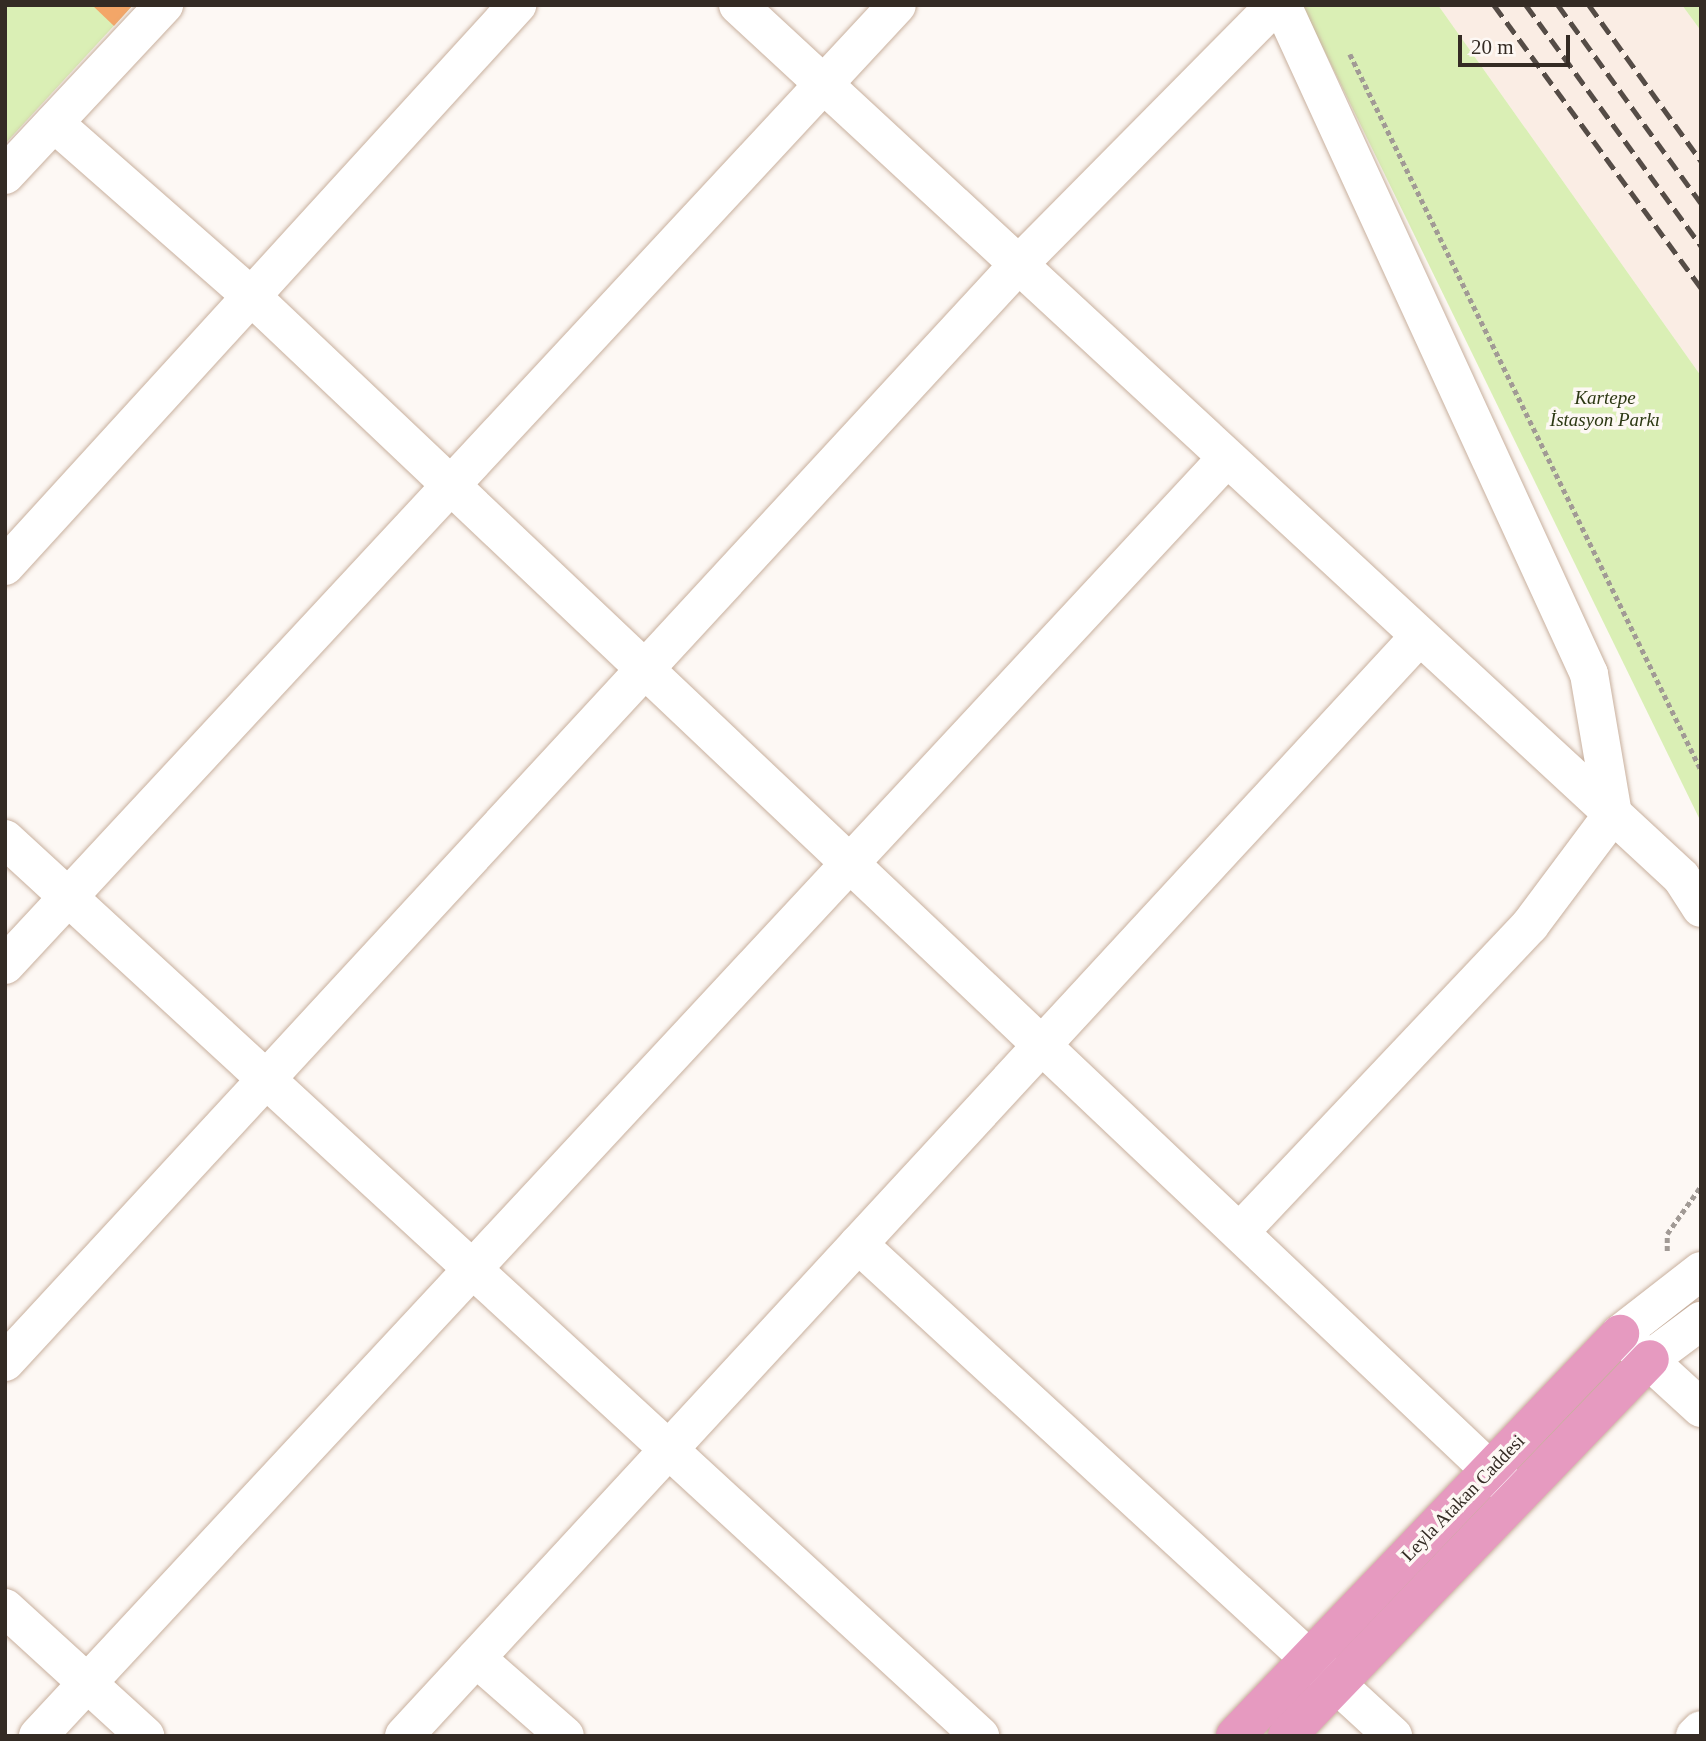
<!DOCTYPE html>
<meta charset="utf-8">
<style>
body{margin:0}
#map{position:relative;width:1706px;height:1741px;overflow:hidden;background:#fdf8f4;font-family:"Times New Roman",serif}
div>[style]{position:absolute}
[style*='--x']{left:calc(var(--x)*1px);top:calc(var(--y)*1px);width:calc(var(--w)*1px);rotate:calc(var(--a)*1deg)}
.built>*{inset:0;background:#faede4}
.green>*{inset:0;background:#daefb5}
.building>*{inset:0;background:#f3a668}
.path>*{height:4.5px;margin-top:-2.25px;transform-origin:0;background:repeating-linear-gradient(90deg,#a19a95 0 5px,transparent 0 8.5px)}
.roads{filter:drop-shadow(0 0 2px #c8b09e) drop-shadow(0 0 2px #c8b09e)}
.minor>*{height:38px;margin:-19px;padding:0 19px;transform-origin:19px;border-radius:19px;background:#fff}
.major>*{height:38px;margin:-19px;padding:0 19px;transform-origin:19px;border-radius:19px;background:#e69ac0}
.rail>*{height:5px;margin-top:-2.5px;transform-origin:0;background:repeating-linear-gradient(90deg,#554c46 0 14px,transparent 0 21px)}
span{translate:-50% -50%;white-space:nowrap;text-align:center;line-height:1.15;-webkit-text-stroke:7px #fdf8f4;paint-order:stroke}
.park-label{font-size:19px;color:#2c3813;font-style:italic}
.street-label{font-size:19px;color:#342b24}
.frame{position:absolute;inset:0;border:7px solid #342b24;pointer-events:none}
.scale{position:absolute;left:1458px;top:35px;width:112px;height:32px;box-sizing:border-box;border:4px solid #342b24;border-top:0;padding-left:9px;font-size:21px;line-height:24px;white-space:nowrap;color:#342b24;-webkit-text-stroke:5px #fdf8f4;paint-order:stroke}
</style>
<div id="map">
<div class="built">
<i style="clip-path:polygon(1438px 5px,1682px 5px,1701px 31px,1701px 376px)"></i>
</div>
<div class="green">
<i style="clip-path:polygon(5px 5px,133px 5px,5px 144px)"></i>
<i style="clip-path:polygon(1302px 5px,1438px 5px,1701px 376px,1701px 822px)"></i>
<i style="clip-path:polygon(1682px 5px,1701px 5px,1701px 31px)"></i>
</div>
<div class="building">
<i style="clip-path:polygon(92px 5px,133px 5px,114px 26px)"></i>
</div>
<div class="path">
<i style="--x:1350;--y:54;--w:797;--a:63.88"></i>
<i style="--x:1667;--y:1251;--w:17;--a:-90"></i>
<i style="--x:1667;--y:1234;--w:59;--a:-54.7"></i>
</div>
<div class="roads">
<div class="minor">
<i style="--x:738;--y:5;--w:1192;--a:42.76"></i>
<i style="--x:1613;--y:814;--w:139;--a:126.8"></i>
<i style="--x:1530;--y:925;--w:422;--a:133.4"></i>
<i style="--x:1282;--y:5;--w:736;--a:65.35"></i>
<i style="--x:1589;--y:674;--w:142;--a:80.3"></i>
<i style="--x:1613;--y:814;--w:93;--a:42.8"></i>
<i style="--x:1681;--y:877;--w:37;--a:57"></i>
<i style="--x:54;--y:123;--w:261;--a:41.3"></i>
<i style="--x:250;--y:295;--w:1742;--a:43.46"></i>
<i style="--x:5;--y:175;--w:233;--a:-46.9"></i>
<i style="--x:5;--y:566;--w:760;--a:-47.61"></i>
<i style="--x:5;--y:839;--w:1325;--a:42.61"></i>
<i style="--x:5;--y:965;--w:1310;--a:-47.1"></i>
<i style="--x:858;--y:1244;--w:727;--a:42.6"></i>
<i style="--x:1701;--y:1271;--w:103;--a:142.1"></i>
<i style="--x:1620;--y:1334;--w:110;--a:42.4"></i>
<i style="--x:1650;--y:1359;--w:64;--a:-36.7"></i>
<i style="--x:5;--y:1362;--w:1490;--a:-47.28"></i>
<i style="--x:1016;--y:267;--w:368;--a:-45.3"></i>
<i style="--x:5;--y:1608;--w:190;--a:42.4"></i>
<i style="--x:476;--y:1658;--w:118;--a:41.2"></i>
<i style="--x:38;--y:1736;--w:1741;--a:-47.07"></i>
<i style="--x:404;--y:1736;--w:1493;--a:-47.28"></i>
<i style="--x:1695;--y:1736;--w:8;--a:-45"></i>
</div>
<div class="major">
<i style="--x:1235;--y:1736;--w:557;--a:-46.24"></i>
<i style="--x:1287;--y:1736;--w:523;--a:-46.08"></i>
</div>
</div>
<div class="rail">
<i style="--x:1494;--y:5;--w:351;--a:53.8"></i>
<i style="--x:1526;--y:5;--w:298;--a:54"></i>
<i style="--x:1558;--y:5;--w:244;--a:54.2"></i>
<i style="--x:1589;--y:5;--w:192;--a:54.3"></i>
</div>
<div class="park-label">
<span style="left:1605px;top:409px">Kartepe<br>İstasyon Parkı</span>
</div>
<div class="street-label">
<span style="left:1463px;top:1498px;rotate:-46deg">Leyla Atakan Caddesi</span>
</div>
<div class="frame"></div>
<div class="scale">20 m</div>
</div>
